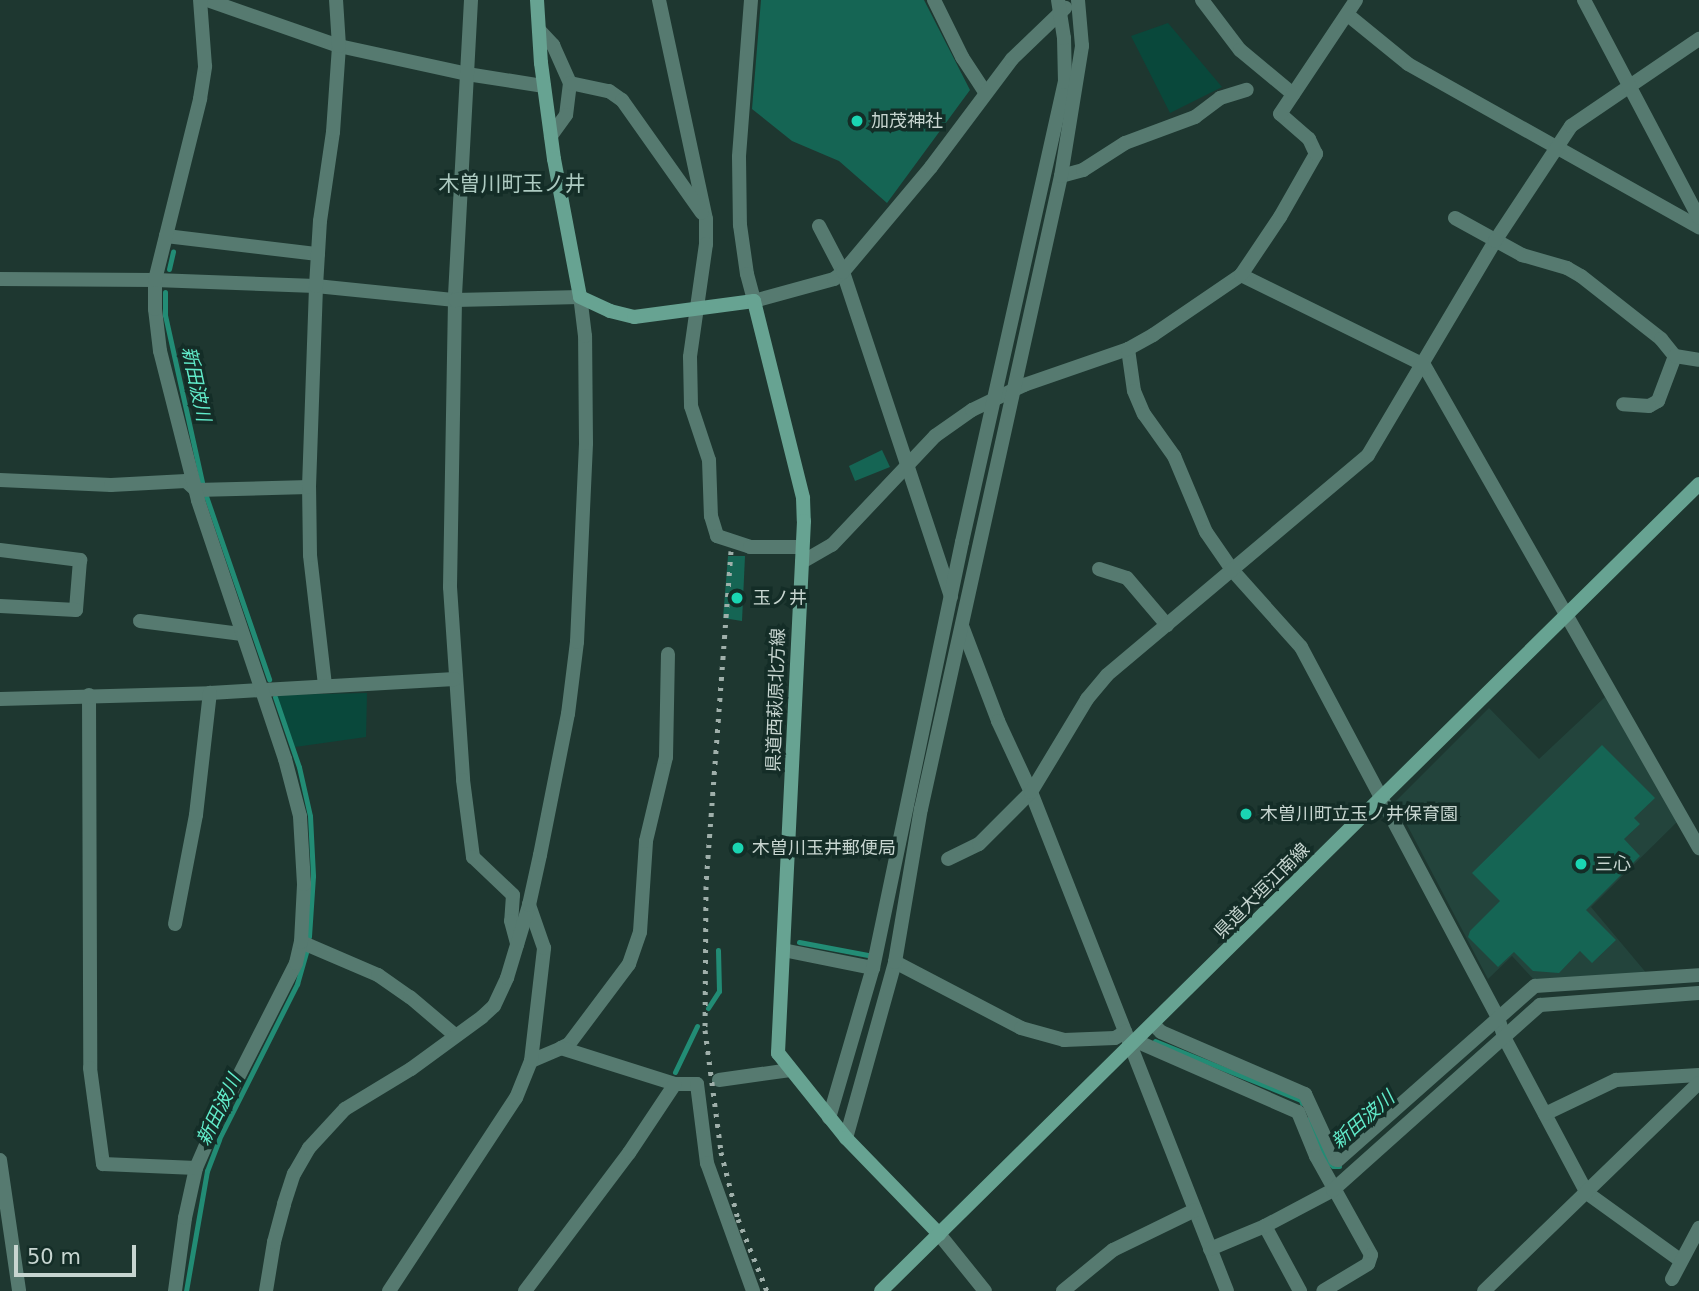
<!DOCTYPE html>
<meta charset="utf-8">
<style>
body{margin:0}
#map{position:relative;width:1699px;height:1291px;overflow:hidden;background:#1e3730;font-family:"DejaVu Sans","Noto Sans JP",sans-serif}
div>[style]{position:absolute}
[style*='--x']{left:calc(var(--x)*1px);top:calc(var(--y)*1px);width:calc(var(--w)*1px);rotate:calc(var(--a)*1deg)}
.built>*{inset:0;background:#23443c}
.green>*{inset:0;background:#09483b}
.stream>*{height:5px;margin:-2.5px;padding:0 2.5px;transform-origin:2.5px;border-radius:2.5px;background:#228c75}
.building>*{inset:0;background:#156554}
.minor>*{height:14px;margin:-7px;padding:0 7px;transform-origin:7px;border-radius:7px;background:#567a70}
.tertiary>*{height:14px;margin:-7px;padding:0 7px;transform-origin:7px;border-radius:7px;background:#567a70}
.secondary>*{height:14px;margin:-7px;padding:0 7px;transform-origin:7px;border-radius:7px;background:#67a392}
.rail>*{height:5px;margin-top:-2.5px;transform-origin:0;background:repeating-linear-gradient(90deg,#9fafaa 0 3.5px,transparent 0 10.5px)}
.dots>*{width:19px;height:19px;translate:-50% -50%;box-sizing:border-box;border:4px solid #142d27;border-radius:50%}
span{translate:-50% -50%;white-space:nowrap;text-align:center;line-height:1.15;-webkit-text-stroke:7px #142d27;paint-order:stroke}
.poi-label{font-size:18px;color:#c7d5d0}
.left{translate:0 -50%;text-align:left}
.street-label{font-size:18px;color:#c7d5d0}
.water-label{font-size:19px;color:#61ebca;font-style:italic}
.quarter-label{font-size:21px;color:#adcac1}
.scale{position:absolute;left:14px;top:1245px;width:122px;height:32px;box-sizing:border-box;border:4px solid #c7d5d0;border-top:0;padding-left:9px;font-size:21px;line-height:24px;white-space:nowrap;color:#c7d5d0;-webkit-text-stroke:5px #142d27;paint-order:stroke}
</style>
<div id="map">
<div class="built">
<i style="clip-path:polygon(1605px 697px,1678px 821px,1591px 907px,1648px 975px,1536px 982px,1512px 956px,1488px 979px,1395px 802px,1489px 708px,1539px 759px)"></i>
</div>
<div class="green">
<i style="clip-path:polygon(1168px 23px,1222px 87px,1170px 113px,1131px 36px)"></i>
<i style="clip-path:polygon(367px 693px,366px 737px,295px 747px,276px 695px)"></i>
</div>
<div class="stream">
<i style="--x:169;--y:269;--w:18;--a:-77"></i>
<i style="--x:165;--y:292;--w:23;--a:90"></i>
<i style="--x:165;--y:315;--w:171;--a:77.5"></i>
<i style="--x:206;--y:496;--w:194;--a:71"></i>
<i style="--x:275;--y:697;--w:74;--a:71.1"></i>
<i style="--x:299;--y:767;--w:50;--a:77.3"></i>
<i style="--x:310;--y:816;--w:60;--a:87.1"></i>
<i style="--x:313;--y:876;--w:61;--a:93.8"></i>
<i style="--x:799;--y:942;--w:70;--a:10.7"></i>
<i style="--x:708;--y:1008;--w:20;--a:-57"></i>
<i style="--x:719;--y:991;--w:41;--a:-91.4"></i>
<i style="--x:1155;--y:1041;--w:157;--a:22"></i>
<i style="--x:1301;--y:1100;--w:3;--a:72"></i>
<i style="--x:675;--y:1072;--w:51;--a:-64.4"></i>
<i style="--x:1309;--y:1119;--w:47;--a:66.2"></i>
<i style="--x:1328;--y:1162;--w:6;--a:39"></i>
<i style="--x:1333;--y:1166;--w:6;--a:0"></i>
<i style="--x:186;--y:1291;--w:122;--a:-80.1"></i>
<i style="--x:207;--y:1171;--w:34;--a:-69"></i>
<i style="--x:219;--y:1139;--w:174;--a:-63.3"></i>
<i style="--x:297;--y:984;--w:35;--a:-74"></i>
</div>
<div class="building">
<i style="clip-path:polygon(761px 0,924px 0,970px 90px,887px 203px,839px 161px,792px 141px,752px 109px)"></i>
<i style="clip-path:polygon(882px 450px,890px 467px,855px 481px,849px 466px)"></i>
<i style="clip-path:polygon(728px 556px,745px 556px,742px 621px,723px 618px)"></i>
<i style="clip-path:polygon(1602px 745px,1655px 798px,1634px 818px,1640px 824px,1624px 839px,1640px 856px,1586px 910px,1616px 940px,1592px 963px,1580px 951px,1559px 973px,1533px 971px,1514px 952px,1498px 967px,1468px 937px,1470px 931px,1500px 901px,1472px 873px)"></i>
</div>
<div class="minor">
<i style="--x:207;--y:0;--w:140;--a:19.2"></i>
<i style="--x:339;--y:46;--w:131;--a:12.3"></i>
<i style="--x:467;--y:74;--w:78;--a:8.9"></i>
<i style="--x:471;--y:0;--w:300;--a:93.1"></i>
<i style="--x:455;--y:300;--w:287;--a:91"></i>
<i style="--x:450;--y:587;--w:193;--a:86.1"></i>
<i style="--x:463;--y:780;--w:78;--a:82.6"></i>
<i style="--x:473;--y:857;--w:55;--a:43.5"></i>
<i style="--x:513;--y:895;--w:26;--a:94"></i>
<i style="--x:511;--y:921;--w:24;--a:75"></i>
<i style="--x:659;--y:0;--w:224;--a:77.9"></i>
<i style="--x:706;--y:219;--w:25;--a:90"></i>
<i style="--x:706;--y:244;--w:114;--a:98.1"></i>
<i style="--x:690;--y:357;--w:49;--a:88.8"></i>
<i style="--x:691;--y:406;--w:57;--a:71.6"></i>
<i style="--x:709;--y:460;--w:56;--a:88"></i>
<i style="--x:711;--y:516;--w:21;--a:73"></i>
<i style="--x:717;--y:536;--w:35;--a:18"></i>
<i style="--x:750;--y:547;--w:52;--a:0"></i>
<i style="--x:934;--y:0;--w:64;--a:63.8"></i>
<i style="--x:962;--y:57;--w:42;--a:56.7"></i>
<i style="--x:1202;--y:0;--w:63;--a:52.8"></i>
<i style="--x:1240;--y:50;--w:69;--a:39.7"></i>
<i style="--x:1348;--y:15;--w:77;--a:39.2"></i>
<i style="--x:1408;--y:64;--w:334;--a:29.3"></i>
<i style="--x:539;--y:30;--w:21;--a:47"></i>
<i style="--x:553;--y:45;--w:42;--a:65.9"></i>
<i style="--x:570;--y:83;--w:32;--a:97"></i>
<i style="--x:566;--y:115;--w:26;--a:126"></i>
<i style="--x:570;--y:83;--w:40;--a:12"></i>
<i style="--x:609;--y:91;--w:16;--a:35"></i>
<i style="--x:622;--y:100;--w:138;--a:54.7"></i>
<i style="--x:1061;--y:176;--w:23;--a:-15"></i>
<i style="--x:1083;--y:170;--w:50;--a:-32.7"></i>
<i style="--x:1125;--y:143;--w:75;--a:-20.4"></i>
<i style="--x:1195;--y:117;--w:31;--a:-37"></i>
<i style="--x:1220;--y:98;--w:28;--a:-17"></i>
<i style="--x:1455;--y:218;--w:77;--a:28.9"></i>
<i style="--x:1522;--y:255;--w:47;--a:16.1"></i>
<i style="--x:1567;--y:268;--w:16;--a:30"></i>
<i style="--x:1581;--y:276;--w:102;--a:38.2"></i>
<i style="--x:1661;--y:339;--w:22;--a:51"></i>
<i style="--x:1675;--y:356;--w:48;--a:110.7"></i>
<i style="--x:1658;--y:401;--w:10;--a:151"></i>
<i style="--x:1649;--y:406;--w:26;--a:-176"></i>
<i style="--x:819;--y:226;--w:52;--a:62.4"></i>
<i style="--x:843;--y:272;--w:342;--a:71.6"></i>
<i style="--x:166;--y:236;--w:153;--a:6.8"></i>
<i style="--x:1241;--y:275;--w:204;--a:26.2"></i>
<i style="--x:1424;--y:365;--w:556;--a:60.34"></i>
<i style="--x:0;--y:279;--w:155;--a:0.4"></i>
<i style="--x:155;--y:280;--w:161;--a:2.1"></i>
<i style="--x:316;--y:286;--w:140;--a:5.8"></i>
<i style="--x:455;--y:300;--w:125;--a:-1.4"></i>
<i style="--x:754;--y:301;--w:83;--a:-15.4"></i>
<i style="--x:834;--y:279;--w:11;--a:-38"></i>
<i style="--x:843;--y:272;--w:137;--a:-50"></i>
<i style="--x:931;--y:167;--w:135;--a:-53.1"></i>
<i style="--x:1012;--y:59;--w:74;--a:-43.9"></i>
<i style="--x:1128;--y:349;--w:42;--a:81.9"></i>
<i style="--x:1134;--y:391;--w:25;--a:67"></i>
<i style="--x:1144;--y:414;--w:52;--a:54.5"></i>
<i style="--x:1174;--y:456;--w:82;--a:67.2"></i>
<i style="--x:1206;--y:532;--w:47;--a:55.3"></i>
<i style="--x:1233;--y:571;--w:102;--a:48.2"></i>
<i style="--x:1301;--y:647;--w:420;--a:62"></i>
<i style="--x:1498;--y:1018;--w:22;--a:72"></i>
<i style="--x:1505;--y:1039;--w:174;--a:62"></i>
<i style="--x:1587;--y:1193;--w:115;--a:35.8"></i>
<i style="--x:1675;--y:356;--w:24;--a:9"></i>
<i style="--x:0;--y:480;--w:111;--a:2.6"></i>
<i style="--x:111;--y:485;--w:75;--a:-3.1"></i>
<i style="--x:186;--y:481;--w:13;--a:42"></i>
<i style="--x:196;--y:490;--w:113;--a:-1.5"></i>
<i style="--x:0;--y:550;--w:81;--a:7.1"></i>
<i style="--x:80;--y:560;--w:50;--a:94.6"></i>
<i style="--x:76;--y:610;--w:76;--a:-177"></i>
<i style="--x:802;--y:562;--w:34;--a:-30"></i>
<i style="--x:832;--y:545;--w:150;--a:-46.6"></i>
<i style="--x:935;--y:436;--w:45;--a:-35.1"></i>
<i style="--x:972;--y:410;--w:58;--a:-25.7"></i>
<i style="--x:1024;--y:385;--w:110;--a:-19.1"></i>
<i style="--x:1128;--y:349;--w:29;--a:-29"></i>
<i style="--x:1153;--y:335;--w:107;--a:-34.3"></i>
<i style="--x:1241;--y:275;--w:70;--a:-56.1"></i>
<i style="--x:1280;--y:217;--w:73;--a:-60.3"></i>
<i style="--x:1316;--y:154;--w:17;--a:-115"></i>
<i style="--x:1309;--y:139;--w:38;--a:-139"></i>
<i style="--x:1280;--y:114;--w:137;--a:-56.3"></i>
<i style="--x:1099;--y:569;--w:29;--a:18"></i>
<i style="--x:1127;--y:578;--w:62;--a:49.6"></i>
<i style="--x:140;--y:621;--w:103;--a:7.3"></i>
<i style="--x:962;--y:626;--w:102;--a:69.2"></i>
<i style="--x:998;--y:721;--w:78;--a:65.1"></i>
<i style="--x:1031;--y:792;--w:536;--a:68.56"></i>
<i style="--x:325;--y:685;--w:131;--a:-96.6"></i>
<i style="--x:310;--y:555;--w:68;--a:-90.8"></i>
<i style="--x:309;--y:487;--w:201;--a:-88"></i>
<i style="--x:316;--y:286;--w:65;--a:-86.5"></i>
<i style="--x:320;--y:221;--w:90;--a:-81.7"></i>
<i style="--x:333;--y:132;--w:86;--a:-86"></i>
<i style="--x:339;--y:46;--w:46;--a:-93.7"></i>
<i style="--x:89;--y:695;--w:373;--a:89.8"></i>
<i style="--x:90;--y:1068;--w:97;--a:82.3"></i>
<i style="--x:103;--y:1164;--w:93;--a:2.5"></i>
<i style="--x:0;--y:699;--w:210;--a:-1.6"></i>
<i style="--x:210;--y:693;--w:245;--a:-3.3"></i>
<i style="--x:948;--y:859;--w:34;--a:-26"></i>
<i style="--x:979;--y:844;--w:74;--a:-45"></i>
<i style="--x:1031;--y:792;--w:109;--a:-58.9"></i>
<i style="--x:1087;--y:699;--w:31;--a:-50"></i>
<i style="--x:1107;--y:675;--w:341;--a:-40.1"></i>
<i style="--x:1368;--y:455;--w:249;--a:-59.3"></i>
<i style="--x:1495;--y:241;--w:138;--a:-56.5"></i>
<i style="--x:1571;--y:126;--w:155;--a:-34.2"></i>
<i style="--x:175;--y:924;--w:111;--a:-79.1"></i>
<i style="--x:196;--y:815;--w:123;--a:-83.5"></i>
<i style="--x:301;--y:942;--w:84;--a:23.2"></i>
<i style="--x:378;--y:975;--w:39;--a:35"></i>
<i style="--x:410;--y:997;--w:60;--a:40.3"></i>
<i style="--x:783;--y:950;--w:92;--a:11.3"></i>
<i style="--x:895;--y:962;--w:142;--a:27.6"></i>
<i style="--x:1021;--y:1028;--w:45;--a:15.6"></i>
<i style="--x:1064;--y:1040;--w:51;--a:-2.2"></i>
<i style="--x:1115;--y:1038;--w:12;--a:-31"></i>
<i style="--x:1153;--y:1024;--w:11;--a:45"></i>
<i style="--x:1161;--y:1032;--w:157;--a:23.3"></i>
<i style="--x:1305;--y:1094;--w:72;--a:65.2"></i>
<i style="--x:1335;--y:1159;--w:3;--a:18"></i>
<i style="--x:1338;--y:1160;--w:263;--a:-41.5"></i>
<i style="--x:1535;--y:986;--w:164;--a:-3.8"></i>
<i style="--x:1136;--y:1041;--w:177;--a:23.7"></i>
<i style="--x:1298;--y:1112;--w:48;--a:67.8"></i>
<i style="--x:1316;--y:1156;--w:113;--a:60.9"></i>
<i style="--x:1371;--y:1255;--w:9;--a:108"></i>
<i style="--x:1368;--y:1264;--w:52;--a:149"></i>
<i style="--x:561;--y:1048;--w:9;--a:-27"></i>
<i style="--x:569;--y:1044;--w:100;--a:-53.1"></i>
<i style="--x:629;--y:964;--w:34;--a:-71"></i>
<i style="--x:640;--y:932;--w:91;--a:-86.2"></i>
<i style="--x:646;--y:841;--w:86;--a:-76.6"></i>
<i style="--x:666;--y:757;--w:103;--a:-88.9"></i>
<i style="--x:531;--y:1061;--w:33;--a:-23"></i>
<i style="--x:561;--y:1048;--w:120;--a:17.5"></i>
<i style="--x:675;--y:1084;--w:22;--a:0"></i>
<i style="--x:697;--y:1084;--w:80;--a:82.8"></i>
<i style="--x:707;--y:1163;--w:136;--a:70.2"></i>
<i style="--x:719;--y:1080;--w:72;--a:-8"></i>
<i style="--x:1545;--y:1114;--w:79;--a:-25.6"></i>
<i style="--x:1616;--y:1080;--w:83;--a:-3.4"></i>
<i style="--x:829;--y:1118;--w:156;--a:-73.7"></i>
<i style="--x:873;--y:968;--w:435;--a:-78.2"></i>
<i style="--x:962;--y:542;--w:471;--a:-77.4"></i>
<i style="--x:1065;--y:82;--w:44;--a:-91.3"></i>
<i style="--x:1064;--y:38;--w:38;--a:-99"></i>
<i style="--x:846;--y:1138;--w:183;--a:-74.4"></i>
<i style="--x:895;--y:962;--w:155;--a:-80.4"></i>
<i style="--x:921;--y:809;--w:648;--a:-77.53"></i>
<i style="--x:1061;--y:176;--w:132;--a:-80.8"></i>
<i style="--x:1082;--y:46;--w:46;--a:-95"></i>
<i style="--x:0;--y:1160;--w:132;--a:81.7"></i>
<i style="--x:1265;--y:1226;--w:74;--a:61.7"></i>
<i style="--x:939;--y:1234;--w:73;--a:51.1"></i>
<i style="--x:1210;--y:1249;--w:60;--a:-22.7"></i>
<i style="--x:1265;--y:1226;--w:77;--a:-27.9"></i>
<i style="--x:1333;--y:1190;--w:278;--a:-41.8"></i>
<i style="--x:1540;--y:1005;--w:159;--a:-4.3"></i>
<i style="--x:1672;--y:1279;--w:58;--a:-62.1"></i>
<i style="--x:175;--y:1291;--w:74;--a:-82.2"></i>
<i style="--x:185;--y:1218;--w:51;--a:-77.6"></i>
<i style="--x:196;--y:1168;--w:58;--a:-66.5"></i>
<i style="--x:219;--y:1115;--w:170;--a:-63.1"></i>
<i style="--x:296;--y:963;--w:22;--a:-77"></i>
<i style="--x:301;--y:942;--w:58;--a:-87"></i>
<i style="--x:304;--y:884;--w:68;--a:-93.4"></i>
<i style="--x:300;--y:816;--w:59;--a:-104.7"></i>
<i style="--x:285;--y:759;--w:273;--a:-108.6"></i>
<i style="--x:198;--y:500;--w:154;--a:-104.3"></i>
<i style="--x:160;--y:351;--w:42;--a:-96.8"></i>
<i style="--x:155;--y:309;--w:29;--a:-90"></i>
<i style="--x:155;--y:280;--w:187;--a:-76"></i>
<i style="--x:200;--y:99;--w:33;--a:-81"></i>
<i style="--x:205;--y:66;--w:66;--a:-94.3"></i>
<i style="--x:389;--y:1291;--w:231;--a:-56.7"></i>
<i style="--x:516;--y:1098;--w:40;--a:-68"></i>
<i style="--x:531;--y:1061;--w:114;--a:-83.4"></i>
<i style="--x:544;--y:948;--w:46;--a:-109.2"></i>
<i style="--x:525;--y:1291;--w:173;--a:-53"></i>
<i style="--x:629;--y:1153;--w:83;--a:-56.3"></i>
<i style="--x:1063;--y:1291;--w:65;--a:-39.4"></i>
<i style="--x:1113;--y:1250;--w:91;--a:-26"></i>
<i style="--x:1484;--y:1291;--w:299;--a:-44.1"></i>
</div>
<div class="tertiary">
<i style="--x:751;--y:0;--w:157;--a:94.4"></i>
<i style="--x:739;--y:157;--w:68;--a:89.2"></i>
<i style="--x:740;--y:225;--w:49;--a:81.9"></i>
<i style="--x:747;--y:274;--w:28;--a:75"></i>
<i style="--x:1584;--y:0;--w:246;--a:62.2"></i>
<i style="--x:266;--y:1291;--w:50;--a:-80.7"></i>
<i style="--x:274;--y:1242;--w:39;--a:-75"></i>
<i style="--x:284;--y:1204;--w:32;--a:-72"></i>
<i style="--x:294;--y:1174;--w:30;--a:-60"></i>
<i style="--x:309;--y:1148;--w:53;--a:-47.3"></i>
<i style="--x:345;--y:1109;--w:77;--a:-31.2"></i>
<i style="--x:411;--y:1069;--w:88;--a:-36.2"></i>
<i style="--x:482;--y:1017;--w:16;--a:-43"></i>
<i style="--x:494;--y:1006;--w:31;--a:-65"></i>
<i style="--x:507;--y:978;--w:76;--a:-73.2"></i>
<i style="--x:529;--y:905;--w:51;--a:-77.6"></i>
<i style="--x:540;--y:855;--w:144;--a:-78.8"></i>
<i style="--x:568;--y:714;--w:73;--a:-82.9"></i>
<i style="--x:577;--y:642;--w:199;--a:-87.4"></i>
<i style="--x:586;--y:443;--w:107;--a:-90.5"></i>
<i style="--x:585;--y:336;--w:39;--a:-97"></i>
</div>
<div class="secondary">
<i style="--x:537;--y:0;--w:63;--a:86.4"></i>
<i style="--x:541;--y:63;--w:97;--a:82.3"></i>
<i style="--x:554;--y:159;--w:140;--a:79.3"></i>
<i style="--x:580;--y:297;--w:33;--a:25"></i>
<i style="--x:610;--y:311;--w:25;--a:14"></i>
<i style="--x:634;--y:317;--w:121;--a:-7.6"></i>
<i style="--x:754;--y:301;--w:203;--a:76"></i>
<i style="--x:803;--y:498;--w:23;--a:88"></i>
<i style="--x:804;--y:521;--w:533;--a:92.8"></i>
<i style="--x:778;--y:1053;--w:109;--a:51.3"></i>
<i style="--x:846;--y:1138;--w:134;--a:45.9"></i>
<i style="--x:881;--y:1291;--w:1149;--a:-44.61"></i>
</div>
<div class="rail">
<i style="--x:731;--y:551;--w:336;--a:94.3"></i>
<i style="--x:706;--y:886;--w:144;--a:90.4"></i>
<i style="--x:705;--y:1030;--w:123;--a:82.5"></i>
<i style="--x:721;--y:1152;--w:69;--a:75.8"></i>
<i style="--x:738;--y:1219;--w:78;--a:68.1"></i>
</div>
<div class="dots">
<i style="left:857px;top:121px;background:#1ad5b2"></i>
<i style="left:737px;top:598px;background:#1ad5b2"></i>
<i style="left:1246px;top:814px;background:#1ad5b2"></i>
<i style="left:738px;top:848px;background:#1ad5b2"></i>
<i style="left:1581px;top:864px;background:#1ad5b2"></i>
</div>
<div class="poi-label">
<span class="left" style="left:871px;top:121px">加茂神社</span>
<span class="left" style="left:753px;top:598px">玉ノ井</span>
<span class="left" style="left:1260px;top:814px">木曽川町立玉ノ井保育園</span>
<span class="left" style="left:752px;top:848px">木曽川玉井郵便局</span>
<span class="left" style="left:1595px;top:864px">三心</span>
</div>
<div class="street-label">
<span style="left:776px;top:700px;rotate:-88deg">県道西萩原北方線</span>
<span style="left:1262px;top:891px;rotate:-45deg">県道大垣江南線</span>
</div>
<div class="water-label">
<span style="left:196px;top:384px;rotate:78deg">新田波川</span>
<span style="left:219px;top:1110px;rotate:-64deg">新田波川</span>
<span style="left:1363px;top:1120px;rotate:-41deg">新田波川</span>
</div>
<div class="quarter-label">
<span style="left:512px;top:184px">木曽川町玉ノ井</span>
</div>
<div class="scale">50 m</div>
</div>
